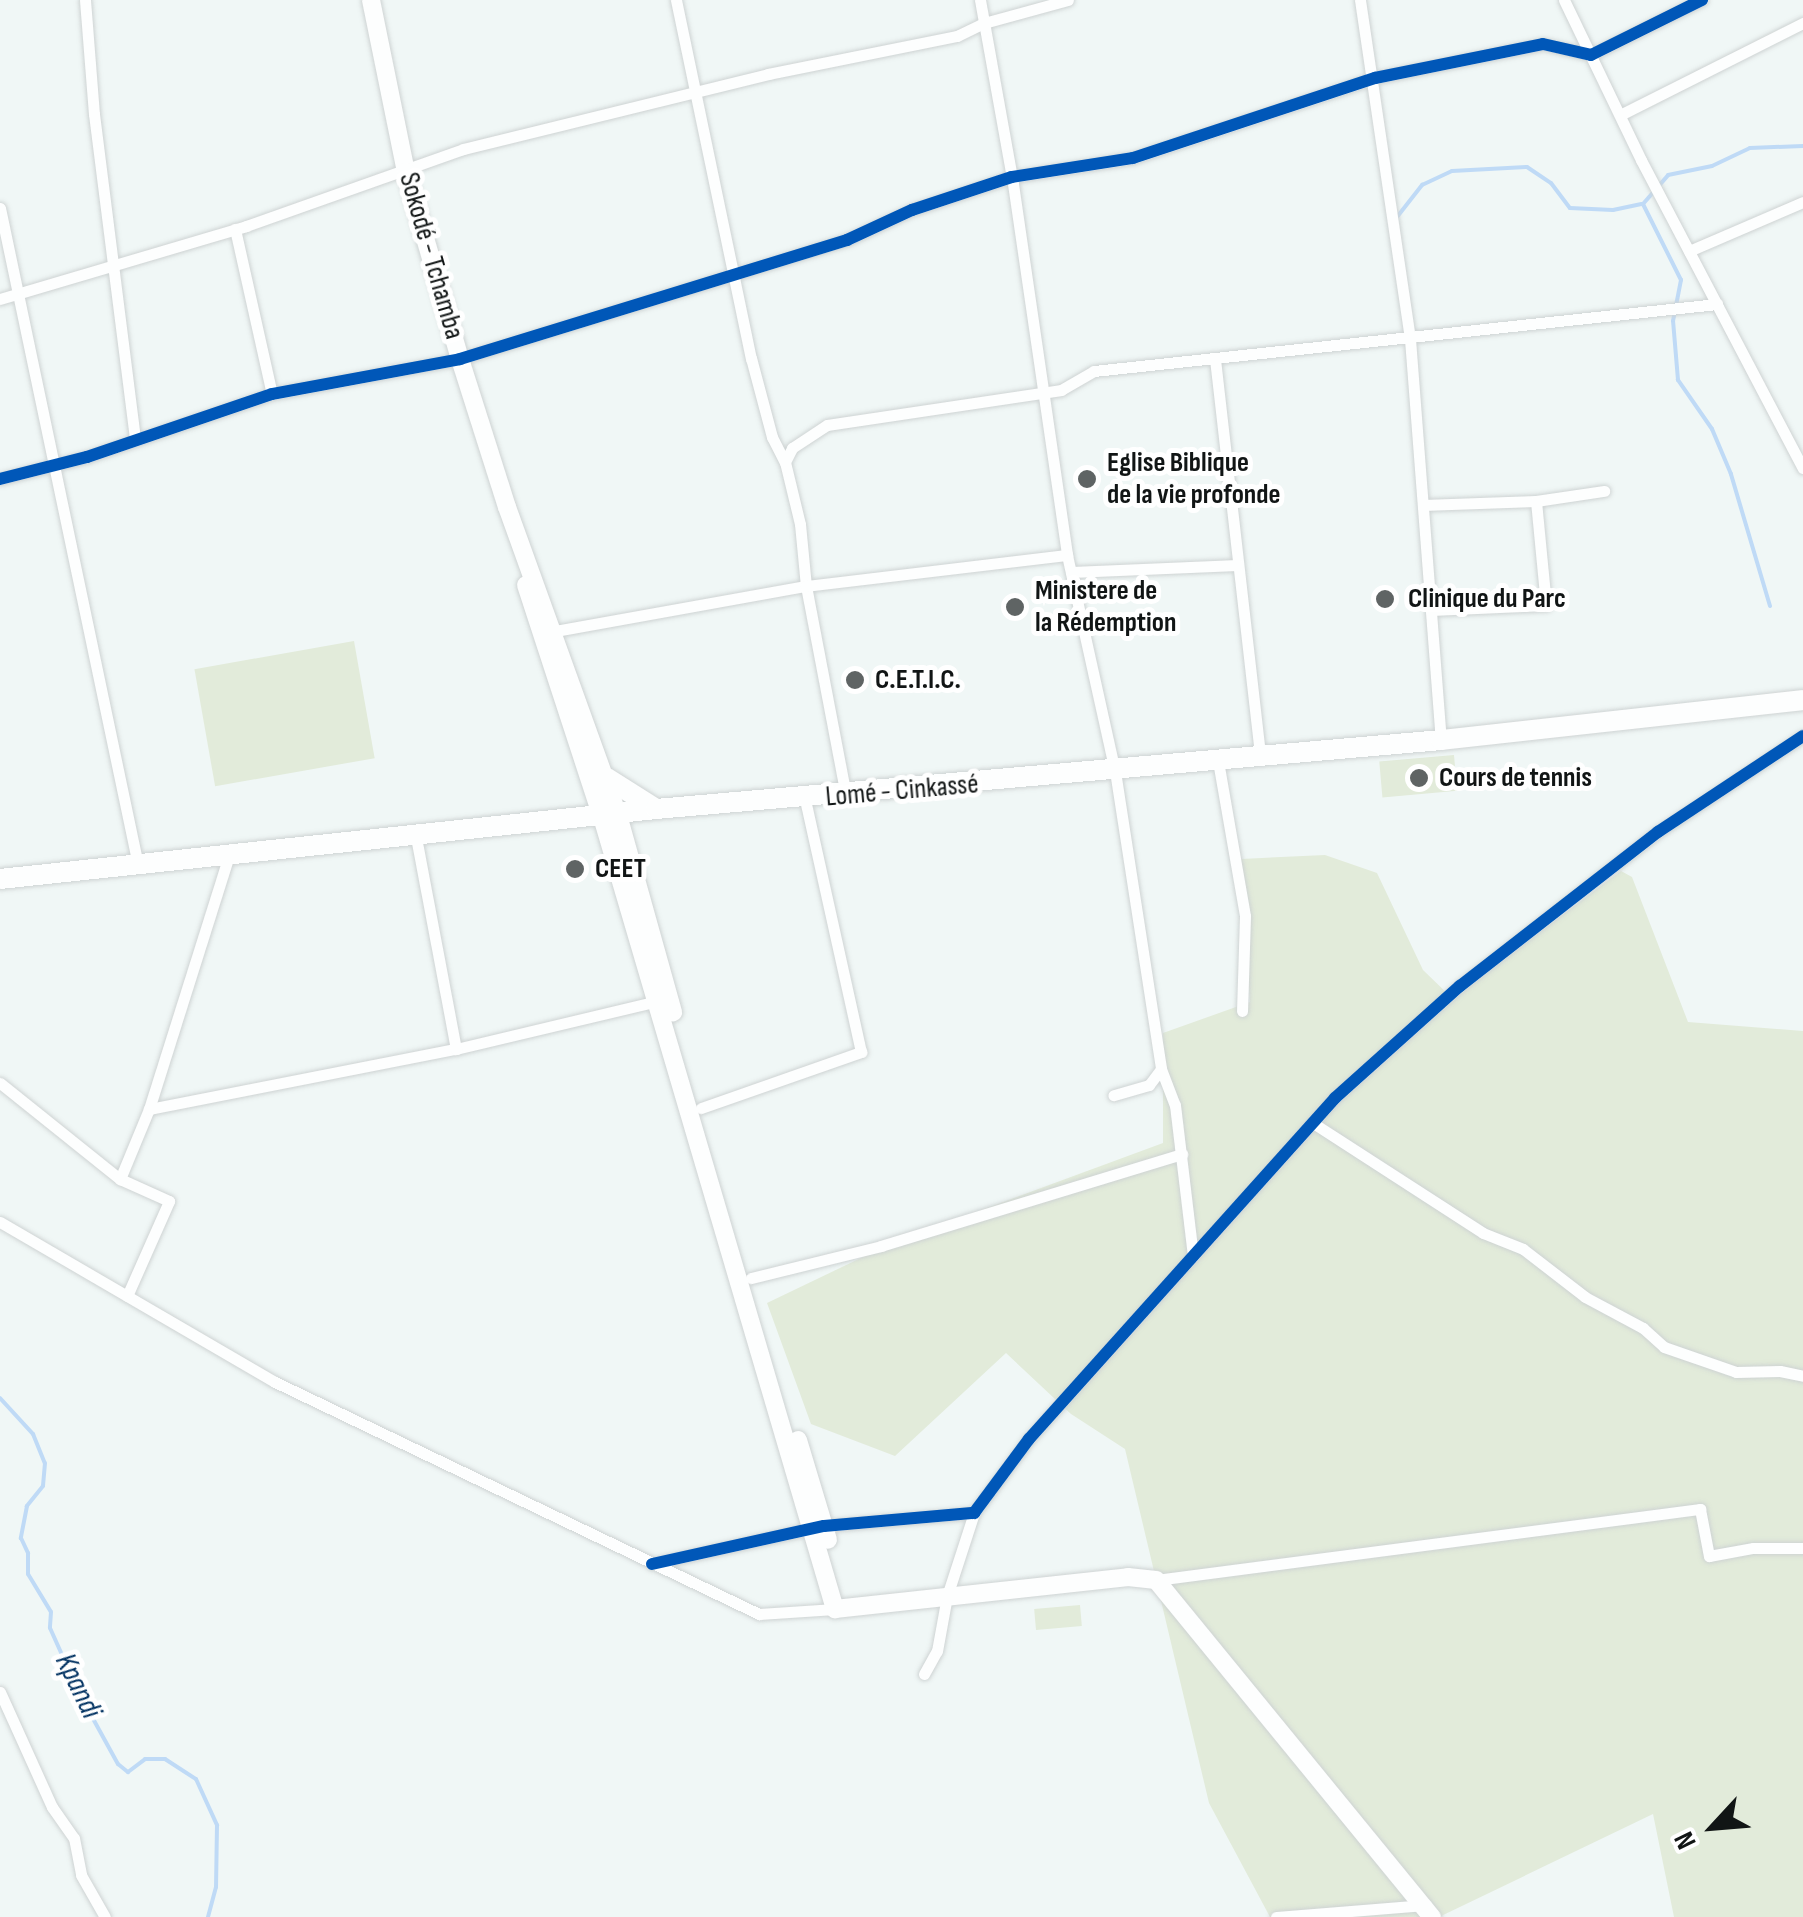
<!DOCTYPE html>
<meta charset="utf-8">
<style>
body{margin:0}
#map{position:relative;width:1803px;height:1917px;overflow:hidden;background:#f0f7f6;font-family:"Sofia Sans Condensed",sans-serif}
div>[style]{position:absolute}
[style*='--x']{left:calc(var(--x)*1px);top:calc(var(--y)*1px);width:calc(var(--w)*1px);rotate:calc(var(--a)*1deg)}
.green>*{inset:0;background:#e2ebda;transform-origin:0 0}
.stream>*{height:4px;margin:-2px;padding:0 2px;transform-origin:2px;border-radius:2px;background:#bfdaf6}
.roads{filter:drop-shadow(0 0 2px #ced3d3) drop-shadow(0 0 2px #ced3d3)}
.minor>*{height:11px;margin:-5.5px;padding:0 5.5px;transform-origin:5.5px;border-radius:5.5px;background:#fdfefe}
.secondary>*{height:18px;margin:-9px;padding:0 9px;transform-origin:9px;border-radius:9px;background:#fdfefe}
.primary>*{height:18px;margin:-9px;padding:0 9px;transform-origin:9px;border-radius:9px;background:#fdfefe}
.trunk>*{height:20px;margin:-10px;padding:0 10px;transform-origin:10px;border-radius:10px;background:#fdfefe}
.cycleway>*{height:12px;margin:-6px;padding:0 6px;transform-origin:6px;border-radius:6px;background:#0057b8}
.dots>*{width:28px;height:28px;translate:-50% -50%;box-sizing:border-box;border:5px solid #fff;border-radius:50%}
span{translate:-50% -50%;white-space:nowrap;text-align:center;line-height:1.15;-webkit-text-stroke:10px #fff;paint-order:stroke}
.street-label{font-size:28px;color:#111515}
.poi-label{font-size:28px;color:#111515;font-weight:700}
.left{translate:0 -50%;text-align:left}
.water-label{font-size:30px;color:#003161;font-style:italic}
.north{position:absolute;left:1663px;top:1777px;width:100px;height:100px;-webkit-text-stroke:8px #fff;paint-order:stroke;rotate:244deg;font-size:28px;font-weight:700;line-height:40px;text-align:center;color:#111515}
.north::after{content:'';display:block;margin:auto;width:35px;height:45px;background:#111515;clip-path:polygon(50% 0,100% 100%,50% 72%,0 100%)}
</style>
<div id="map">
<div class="green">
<i style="left:354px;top:641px;width:119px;height:162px;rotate:80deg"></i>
<i style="left:1454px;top:755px;width:36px;height:75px;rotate:85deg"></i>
<i style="clip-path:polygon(1325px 855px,1377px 873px,1423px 970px,1452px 998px,1621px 871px,1632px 877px,1688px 1022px,1803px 1031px,1803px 1917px,1674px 1917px,1653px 1814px,1439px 1917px,1270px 1917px,1209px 1803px,1125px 1449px,1071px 1414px,1006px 1353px,895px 1456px,811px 1424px,767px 1303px,892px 1243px,1163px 1143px,1163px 1033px,1250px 1002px,1241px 859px)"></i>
<i style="left:1080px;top:1605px;width:21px;height:46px;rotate:85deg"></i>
</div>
<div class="stream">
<i style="--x:1397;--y:217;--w:41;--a:-52"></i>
<i style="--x:1422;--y:185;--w:33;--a:-25"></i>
<i style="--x:1452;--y:171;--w:75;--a:-3.1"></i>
<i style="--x:1527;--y:167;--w:29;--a:34"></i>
<i style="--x:1551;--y:183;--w:31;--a:53"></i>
<i style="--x:1570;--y:208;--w:43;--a:2.7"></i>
<i style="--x:1613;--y:210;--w:29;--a:-12"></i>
<i style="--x:1770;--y:606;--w:138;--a:-106.5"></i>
<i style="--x:1731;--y:474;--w:49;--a:-112.9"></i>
<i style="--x:1712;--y:429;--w:60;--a:-124.8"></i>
<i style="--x:1678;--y:380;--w:59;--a:-94.8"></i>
<i style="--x:1673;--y:321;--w:42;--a:-79"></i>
<i style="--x:1681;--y:280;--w:85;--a:-116.6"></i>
<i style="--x:1643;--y:204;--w:38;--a:-49"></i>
<i style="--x:1668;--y:175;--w:45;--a:-11.6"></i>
<i style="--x:1712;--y:166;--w:42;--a:-25.3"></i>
<i style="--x:1750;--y:148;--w:53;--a:-2.2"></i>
<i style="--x:0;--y:1398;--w:49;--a:47.5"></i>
<i style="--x:33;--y:1434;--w:31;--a:68"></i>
<i style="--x:45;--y:1463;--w:23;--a:95"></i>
<i style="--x:43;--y:1486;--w:26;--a:129"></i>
<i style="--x:27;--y:1506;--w:33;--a:101"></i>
<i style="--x:21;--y:1538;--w:17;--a:65"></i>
<i style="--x:28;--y:1553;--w:21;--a:90"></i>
<i style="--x:28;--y:1574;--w:44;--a:58.8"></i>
<i style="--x:51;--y:1612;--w:16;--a:94"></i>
<i style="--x:50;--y:1628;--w:73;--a:65.9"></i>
<i style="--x:80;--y:1695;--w:79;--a:61.2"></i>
<i style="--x:118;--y:1764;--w:13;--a:39"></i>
<i style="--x:128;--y:1772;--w:21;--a:-37"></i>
<i style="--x:145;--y:1759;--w:20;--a:0"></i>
<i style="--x:165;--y:1759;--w:37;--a:33"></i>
<i style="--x:196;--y:1779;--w:51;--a:65.5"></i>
<i style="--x:217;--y:1825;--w:62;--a:90.9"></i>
<i style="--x:216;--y:1887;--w:31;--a:105"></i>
</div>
<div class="roads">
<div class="minor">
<i style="--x:85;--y:0;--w:114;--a:85.5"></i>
<i style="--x:94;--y:114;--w:328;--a:82.8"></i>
<i style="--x:676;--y:0;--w:366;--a:78.2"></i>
<i style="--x:751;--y:358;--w:82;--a:75.1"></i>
<i style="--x:772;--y:437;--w:28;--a:63"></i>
<i style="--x:785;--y:462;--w:64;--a:76.4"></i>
<i style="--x:800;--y:524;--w:62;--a:84.5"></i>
<i style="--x:806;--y:586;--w:214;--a:79.2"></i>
<i style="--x:980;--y:0;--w:180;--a:79.8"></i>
<i style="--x:1012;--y:177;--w:382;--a:81.7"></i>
<i style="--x:1067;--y:555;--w:221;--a:77.5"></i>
<i style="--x:1115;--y:771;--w:302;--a:81.2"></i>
<i style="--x:1161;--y:1069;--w:20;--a:127"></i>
<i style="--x:1149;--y:1085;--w:37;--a:164"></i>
<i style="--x:1360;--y:0;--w:343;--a:81.6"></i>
<i style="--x:1410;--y:339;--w:402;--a:85.6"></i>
<i style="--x:1564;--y:0;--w:178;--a:64.3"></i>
<i style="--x:1641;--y:160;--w:348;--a:62.3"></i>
<i style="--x:1620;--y:115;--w:205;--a:-26.7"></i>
<i style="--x:0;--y:208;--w:671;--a:78.14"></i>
<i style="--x:235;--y:229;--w:169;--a:77.4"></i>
<i style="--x:1689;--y:251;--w:124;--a:-23.3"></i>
<i style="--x:0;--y:299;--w:257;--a:-16.5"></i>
<i style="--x:246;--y:226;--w:230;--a:-19.5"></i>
<i style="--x:463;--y:149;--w:314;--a:-13.8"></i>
<i style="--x:768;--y:74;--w:193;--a:-11.4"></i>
<i style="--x:957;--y:36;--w:30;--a:-26"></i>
<i style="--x:984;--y:23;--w:87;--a:-15.3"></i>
<i style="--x:1215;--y:359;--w:401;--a:83.5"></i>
<i style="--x:785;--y:462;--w:16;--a:-63"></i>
<i style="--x:792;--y:448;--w:42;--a:-33.3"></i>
<i style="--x:827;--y:425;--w:237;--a:-8.5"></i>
<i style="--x:1061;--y:390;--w:38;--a:-30"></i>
<i style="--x:1094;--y:371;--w:627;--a:-6.14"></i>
<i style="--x:0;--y:479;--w:90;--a:-14.2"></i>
<i style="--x:87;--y:457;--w:195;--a:-18.8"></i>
<i style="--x:272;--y:394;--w:191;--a:-10.5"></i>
<i style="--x:460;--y:359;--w:405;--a:-17.1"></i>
<i style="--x:847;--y:240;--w:72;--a:-24.8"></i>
<i style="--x:912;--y:210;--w:105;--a:-18.3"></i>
<i style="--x:1012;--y:177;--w:122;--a:-8.9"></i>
<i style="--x:1133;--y:158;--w:255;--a:-18.3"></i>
<i style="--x:1375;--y:78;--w:171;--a:-11.4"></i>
<i style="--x:1543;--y:44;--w:49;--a:12.9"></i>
<i style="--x:1591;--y:55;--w:124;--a:-26.4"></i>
<i style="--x:1423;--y:505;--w:113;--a:-2"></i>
<i style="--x:1536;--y:501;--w:69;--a:-8.4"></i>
<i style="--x:1071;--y:572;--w:167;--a:-2.4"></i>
<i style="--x:1431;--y:610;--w:115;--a:-2.5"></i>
<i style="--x:1546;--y:605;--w:104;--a:-95.5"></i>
<i style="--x:555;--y:631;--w:255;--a:-10.2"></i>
<i style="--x:806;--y:586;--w:263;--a:-6.8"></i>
<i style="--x:1218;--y:761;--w:157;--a:80.1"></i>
<i style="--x:1245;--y:916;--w:95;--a:91.8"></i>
<i style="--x:456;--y:1049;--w:211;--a:-13.4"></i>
<i style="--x:1161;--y:1069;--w:39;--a:69"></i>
<i style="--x:1175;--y:1105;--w:152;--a:83.2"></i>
<i style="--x:0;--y:1083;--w:154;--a:38.7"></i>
<i style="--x:701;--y:1108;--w:170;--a:-19.3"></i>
<i style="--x:861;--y:1052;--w:258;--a:-102.5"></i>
<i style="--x:149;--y:1109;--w:313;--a:-11.1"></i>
<i style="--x:456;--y:1049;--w:216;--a:-100.7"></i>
<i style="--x:1313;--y:1123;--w:202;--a:32.9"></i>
<i style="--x:1483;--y:1233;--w:43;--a:21.8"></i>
<i style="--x:1523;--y:1249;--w:78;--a:37.7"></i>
<i style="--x:1585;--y:1297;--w:66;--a:28.1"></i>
<i style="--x:1643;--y:1328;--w:28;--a:42"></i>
<i style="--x:1664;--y:1347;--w:76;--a:19.1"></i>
<i style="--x:1736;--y:1372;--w:44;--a:-1.3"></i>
<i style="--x:1780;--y:1371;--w:24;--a:12"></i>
<i style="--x:0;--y:1222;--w:318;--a:30.2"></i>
<i style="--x:275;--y:1382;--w:537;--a:25.61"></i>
<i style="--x:759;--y:1614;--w:76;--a:-3.8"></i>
<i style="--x:751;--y:1278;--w:134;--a:-13.8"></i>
<i style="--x:881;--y:1246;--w:315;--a:-17"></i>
<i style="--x:127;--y:1296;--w:104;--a:-66.1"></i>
<i style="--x:169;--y:1201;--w:54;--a:-155.8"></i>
<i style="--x:120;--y:1179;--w:76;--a:-67.5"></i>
<i style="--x:149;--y:1109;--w:265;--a:-72.5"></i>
<i style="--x:652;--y:1564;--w:176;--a:-12.5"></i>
<i style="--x:824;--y:1526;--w:151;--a:-5"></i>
<i style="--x:974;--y:1513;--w:92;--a:-53.4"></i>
<i style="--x:1029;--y:1439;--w:458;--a:-48.1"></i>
<i style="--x:1335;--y:1098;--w:168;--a:-41.9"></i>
<i style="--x:1460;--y:986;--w:251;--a:-37.9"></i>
<i style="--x:1658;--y:832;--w:174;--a:-33.5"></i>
<i style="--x:1156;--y:1580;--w:549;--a:-7.44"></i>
<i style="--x:1700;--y:1509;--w:48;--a:79.2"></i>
<i style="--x:1709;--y:1556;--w:45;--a:-10.3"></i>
<i style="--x:1753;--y:1548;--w:50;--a:0"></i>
<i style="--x:924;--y:1674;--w:26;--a:-61"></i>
<i style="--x:937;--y:1651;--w:56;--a:-79.7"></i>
<i style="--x:947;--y:1596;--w:87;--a:-72"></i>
<i style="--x:0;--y:1692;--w:126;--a:65.7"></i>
<i style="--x:52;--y:1807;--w:38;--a:55"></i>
<i style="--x:74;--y:1838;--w:38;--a:79"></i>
<i style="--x:81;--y:1875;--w:48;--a:60.3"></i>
<i style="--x:1276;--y:1917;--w:150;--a:-4.6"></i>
</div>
<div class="secondary">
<i style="--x:618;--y:815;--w:205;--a:74.4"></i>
<i style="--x:602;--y:817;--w:826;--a:73.61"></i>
<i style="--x:835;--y:1609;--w:295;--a:-6.2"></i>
<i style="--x:1128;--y:1577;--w:28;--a:6"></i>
<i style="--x:1156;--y:1580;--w:436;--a:50.7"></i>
<i style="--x:798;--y:1440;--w:104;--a:73.3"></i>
</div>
<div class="primary">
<i style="--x:371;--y:0;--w:176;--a:78.5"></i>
<i style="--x:406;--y:172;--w:195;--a:73.9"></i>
<i style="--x:460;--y:359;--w:155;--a:72.4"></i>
<i style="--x:507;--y:507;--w:327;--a:70.2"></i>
<i style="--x:526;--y:585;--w:244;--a:71.9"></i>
</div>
<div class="trunk">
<i style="--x:607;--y:778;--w:58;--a:32.3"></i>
<i style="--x:0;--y:879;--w:660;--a:-6.09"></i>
<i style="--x:656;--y:809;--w:788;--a:-5.02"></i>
<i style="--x:1441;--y:740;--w:364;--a:-6.3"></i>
</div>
</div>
<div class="cycleway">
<i style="--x:0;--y:479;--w:90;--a:-14.2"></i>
<i style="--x:87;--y:457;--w:195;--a:-18.8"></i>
<i style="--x:272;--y:394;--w:191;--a:-10.5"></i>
<i style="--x:460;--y:359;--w:405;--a:-17.1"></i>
<i style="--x:847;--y:240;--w:72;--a:-24.8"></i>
<i style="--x:912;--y:210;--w:105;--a:-18.3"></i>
<i style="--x:1012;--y:177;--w:122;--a:-8.9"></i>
<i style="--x:1133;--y:158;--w:255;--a:-18.3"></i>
<i style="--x:1375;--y:78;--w:171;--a:-11.4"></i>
<i style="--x:1543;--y:44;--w:49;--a:12.9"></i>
<i style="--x:1591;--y:55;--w:124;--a:-26.4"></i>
<i style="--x:652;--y:1564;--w:176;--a:-12.5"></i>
<i style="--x:824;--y:1526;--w:151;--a:-5"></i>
<i style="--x:974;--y:1513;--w:92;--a:-53.4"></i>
<i style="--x:1029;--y:1439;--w:458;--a:-48.1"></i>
<i style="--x:1335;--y:1098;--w:168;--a:-41.9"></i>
<i style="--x:1460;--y:986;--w:251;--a:-37.9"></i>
<i style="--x:1658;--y:832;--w:174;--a:-33.5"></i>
</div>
<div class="dots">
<i style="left:1087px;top:479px;background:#5f6464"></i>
<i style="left:1385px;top:599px;background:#5f6464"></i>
<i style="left:1015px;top:607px;background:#5f6464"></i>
<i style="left:855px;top:680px;background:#5f6464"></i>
<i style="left:1419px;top:778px;background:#5f6464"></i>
<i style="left:575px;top:869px;background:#5f6464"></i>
</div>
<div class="street-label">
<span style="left:431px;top:256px;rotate:74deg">Sokodé - Tchamba</span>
<span style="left:902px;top:791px;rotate:-5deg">Lomé - Cinkassé</span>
</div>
<div class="poi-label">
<span class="left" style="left:1107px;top:479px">Eglise Biblique<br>de la vie profonde</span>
<span class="left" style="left:1035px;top:607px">Ministere de<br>la Rédemption</span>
<span class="left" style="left:1408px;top:599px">Clinique du Parc</span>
<span class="left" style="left:875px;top:680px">C.E.T.I.C.</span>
<span class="left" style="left:1439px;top:778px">Cours de tennis</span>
<span class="left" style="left:595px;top:869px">CEET</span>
</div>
<div class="water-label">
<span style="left:78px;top:1686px;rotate:64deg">Kpandi</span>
</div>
<div class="north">N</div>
</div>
